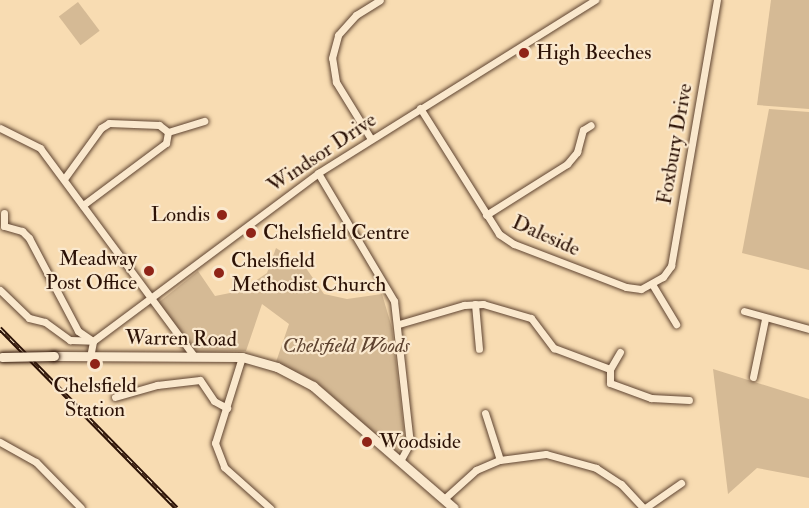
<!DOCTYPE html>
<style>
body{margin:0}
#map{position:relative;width:809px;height:508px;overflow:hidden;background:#f8dcb2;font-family:"IM FELL Double Pica",serif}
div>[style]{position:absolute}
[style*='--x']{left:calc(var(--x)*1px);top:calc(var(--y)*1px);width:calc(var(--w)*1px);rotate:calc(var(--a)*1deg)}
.green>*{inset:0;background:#d5ba95;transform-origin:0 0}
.roads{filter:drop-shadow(0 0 2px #5f4431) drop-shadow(0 0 2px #5f4431)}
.street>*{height:7px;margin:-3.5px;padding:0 3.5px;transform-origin:3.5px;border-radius:3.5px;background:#fae8cd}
.secondary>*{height:9px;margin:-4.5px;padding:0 4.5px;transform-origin:4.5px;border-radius:4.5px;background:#fae8cd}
.rail>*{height:4.5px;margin-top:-2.25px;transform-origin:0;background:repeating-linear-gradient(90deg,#fae8cd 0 7px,#2c1206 0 14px);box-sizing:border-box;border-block:2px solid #2c1206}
.bridges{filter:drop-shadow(0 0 2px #2c1206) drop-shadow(0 0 2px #2c1206)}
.secondary-bridge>*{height:9px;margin:-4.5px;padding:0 4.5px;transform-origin:4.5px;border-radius:4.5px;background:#fae8cd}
.dots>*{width:16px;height:16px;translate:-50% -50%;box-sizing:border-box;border:3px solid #fae8cd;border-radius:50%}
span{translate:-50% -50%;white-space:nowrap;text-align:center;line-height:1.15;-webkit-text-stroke:4.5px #fae8cd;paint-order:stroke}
.poi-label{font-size:21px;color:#2c1206}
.left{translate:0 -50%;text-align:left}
.right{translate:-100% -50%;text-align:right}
.street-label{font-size:21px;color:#2c1206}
.park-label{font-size:21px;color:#5f4431;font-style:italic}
</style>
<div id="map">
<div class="green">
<i style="clip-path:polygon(771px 0,809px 0,809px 109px,757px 105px)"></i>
<i style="left:78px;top:2px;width:36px;height:24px;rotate:53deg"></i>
<i style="clip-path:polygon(769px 109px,809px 112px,809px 270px,742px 253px)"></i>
<i style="clip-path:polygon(276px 248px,295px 260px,299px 258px,324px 294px,347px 299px,382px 294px,392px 328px,405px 439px,397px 453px,316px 382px,276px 362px,289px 324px,262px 304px,246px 351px,194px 352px,158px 303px,198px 271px,215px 296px,240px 291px,267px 273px)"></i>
<i style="clip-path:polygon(713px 369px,809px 399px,809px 478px,757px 468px,728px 494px)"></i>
</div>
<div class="roads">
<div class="street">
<i style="--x:420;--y:108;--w:149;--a:57.9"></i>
<i style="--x:499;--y:234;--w:18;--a:34"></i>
<i style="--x:514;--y:244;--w:120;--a:21"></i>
<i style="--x:626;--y:287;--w:15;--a:8"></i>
<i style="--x:641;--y:289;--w:25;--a:-29"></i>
<i style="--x:663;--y:277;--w:14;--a:-54"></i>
<i style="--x:671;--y:266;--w:270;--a:-80.2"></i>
<i style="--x:0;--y:128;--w:45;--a:26.6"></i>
<i style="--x:40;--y:148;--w:259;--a:53.5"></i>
<i style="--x:168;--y:132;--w:38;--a:-17"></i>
<i style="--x:371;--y:139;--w:67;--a:-121.6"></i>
<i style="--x:336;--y:82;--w:24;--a:-99"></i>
<i style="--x:332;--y:58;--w:24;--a:-75"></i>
<i style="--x:338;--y:35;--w:27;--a:-48"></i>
<i style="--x:356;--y:15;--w:28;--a:-32"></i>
<i style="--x:318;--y:173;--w:149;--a:59.3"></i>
<i style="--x:394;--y:301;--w:143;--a:83.6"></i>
<i style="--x:410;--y:443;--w:21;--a:119"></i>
<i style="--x:64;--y:179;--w:63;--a:-54"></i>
<i style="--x:101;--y:128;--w:9;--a:-32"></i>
<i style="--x:109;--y:123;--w:50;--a:2.3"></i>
<i style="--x:159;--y:125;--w:11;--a:38"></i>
<i style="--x:168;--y:132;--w:11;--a:100"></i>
<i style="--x:166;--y:143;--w:104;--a:143.2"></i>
<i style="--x:4;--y:213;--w:13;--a:90"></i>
<i style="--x:4;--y:226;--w:19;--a:16"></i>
<i style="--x:22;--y:231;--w:10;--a:45"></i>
<i style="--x:29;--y:238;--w:105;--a:62.2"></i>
<i style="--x:78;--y:331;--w:18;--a:34"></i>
<i style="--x:486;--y:215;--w:96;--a:-32.2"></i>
<i style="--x:567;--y:164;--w:16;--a:-50"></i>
<i style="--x:577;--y:152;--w:23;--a:-75"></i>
<i style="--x:583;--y:130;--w:9;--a:-32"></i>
<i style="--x:652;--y:284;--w:47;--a:59"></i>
<i style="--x:0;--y:290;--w:40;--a:44"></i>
<i style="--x:29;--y:318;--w:16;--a:14"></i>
<i style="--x:45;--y:322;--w:31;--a:36"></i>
<i style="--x:70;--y:340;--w:23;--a:2"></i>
<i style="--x:475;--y:304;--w:45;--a:84.9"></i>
<i style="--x:744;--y:311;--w:67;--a:15.5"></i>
<i style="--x:399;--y:324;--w:68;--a:-16.3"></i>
<i style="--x:464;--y:305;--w:19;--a:-3"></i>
<i style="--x:483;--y:304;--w:50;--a:16.3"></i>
<i style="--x:531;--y:318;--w:38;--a:53"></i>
<i style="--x:554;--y:348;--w:60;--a:20.6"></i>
<i style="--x:620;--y:352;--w:20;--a:120"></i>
<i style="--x:610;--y:369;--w:14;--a:90"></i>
<i style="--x:610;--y:383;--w:44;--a:20.1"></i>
<i style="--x:651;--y:398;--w:38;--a:3"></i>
<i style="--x:90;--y:357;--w:16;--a:-79"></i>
<i style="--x:93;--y:341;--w:281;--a:-36.7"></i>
<i style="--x:318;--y:173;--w:327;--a:-32"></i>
<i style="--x:242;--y:357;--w:90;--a:107.4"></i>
<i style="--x:215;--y:443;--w:26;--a:69"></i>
<i style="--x:224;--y:467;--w:62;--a:41.7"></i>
<i style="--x:753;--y:377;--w:59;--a:-78.3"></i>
<i style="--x:115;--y:397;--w:44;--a:-15.9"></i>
<i style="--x:157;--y:385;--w:43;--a:-6.6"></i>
<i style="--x:200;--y:380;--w:25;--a:56"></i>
<i style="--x:214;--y:401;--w:15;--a:28"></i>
<i style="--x:485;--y:413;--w:49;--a:72.3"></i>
<i style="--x:0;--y:442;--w:41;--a:29.1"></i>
<i style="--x:36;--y:462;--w:64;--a:45.6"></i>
<i style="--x:445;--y:498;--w:42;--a:-42.1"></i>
<i style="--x:476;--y:470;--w:26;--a:-23"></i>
<i style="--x:500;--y:460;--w:46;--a:-7.4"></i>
<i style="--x:546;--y:454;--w:52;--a:15.6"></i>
<i style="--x:596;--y:468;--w:30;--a:33"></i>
<i style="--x:621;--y:484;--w:33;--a:47"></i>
<i style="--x:645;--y:508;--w:44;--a:-34.8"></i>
</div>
<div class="secondary">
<i style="--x:54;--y:356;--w:188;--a:0.3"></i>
<i style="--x:242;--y:357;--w:36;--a:16"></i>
<i style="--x:277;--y:367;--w:41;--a:27.8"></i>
<i style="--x:313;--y:386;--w:186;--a:40.9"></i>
</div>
</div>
<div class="rail">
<i style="--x:0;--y:328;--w:252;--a:45.5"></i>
</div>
<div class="bridges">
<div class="secondary-bridge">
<i style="--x:2;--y:357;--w:52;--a:-1.1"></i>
</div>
</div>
<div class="dots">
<i style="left:524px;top:53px;background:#8f2418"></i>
<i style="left:222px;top:215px;background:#8f2418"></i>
<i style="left:251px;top:233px;background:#8f2418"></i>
<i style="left:149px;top:271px;background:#8f2418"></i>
<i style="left:219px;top:273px;background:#8f2418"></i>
<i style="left:95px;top:364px;background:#8f2418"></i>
<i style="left:367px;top:442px;background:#8f2418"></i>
</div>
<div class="poi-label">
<span class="left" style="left:536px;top:53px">High Beeches</span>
<span class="right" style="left:210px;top:215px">Londis</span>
<span class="left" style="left:263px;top:233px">Chelsfield Centre</span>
<span class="right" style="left:137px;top:271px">Meadway<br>Post Office</span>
<span class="left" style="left:231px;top:273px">Chelsfield<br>Methodist Church</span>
<span style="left:95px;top:398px">Chelsfield<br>Station</span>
<span class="left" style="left:379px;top:442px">Woodside</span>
</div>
<div class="street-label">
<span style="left:675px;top:144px;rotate:-80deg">Foxbury Drive</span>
<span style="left:322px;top:153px;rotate:-34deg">Windsor Drive</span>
<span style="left:546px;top:236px;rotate:24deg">Daleside</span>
<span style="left:181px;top:339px;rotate:1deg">Warren Road</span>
</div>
<div class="park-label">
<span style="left:346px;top:346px">Chelsfield Woods</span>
</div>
</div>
